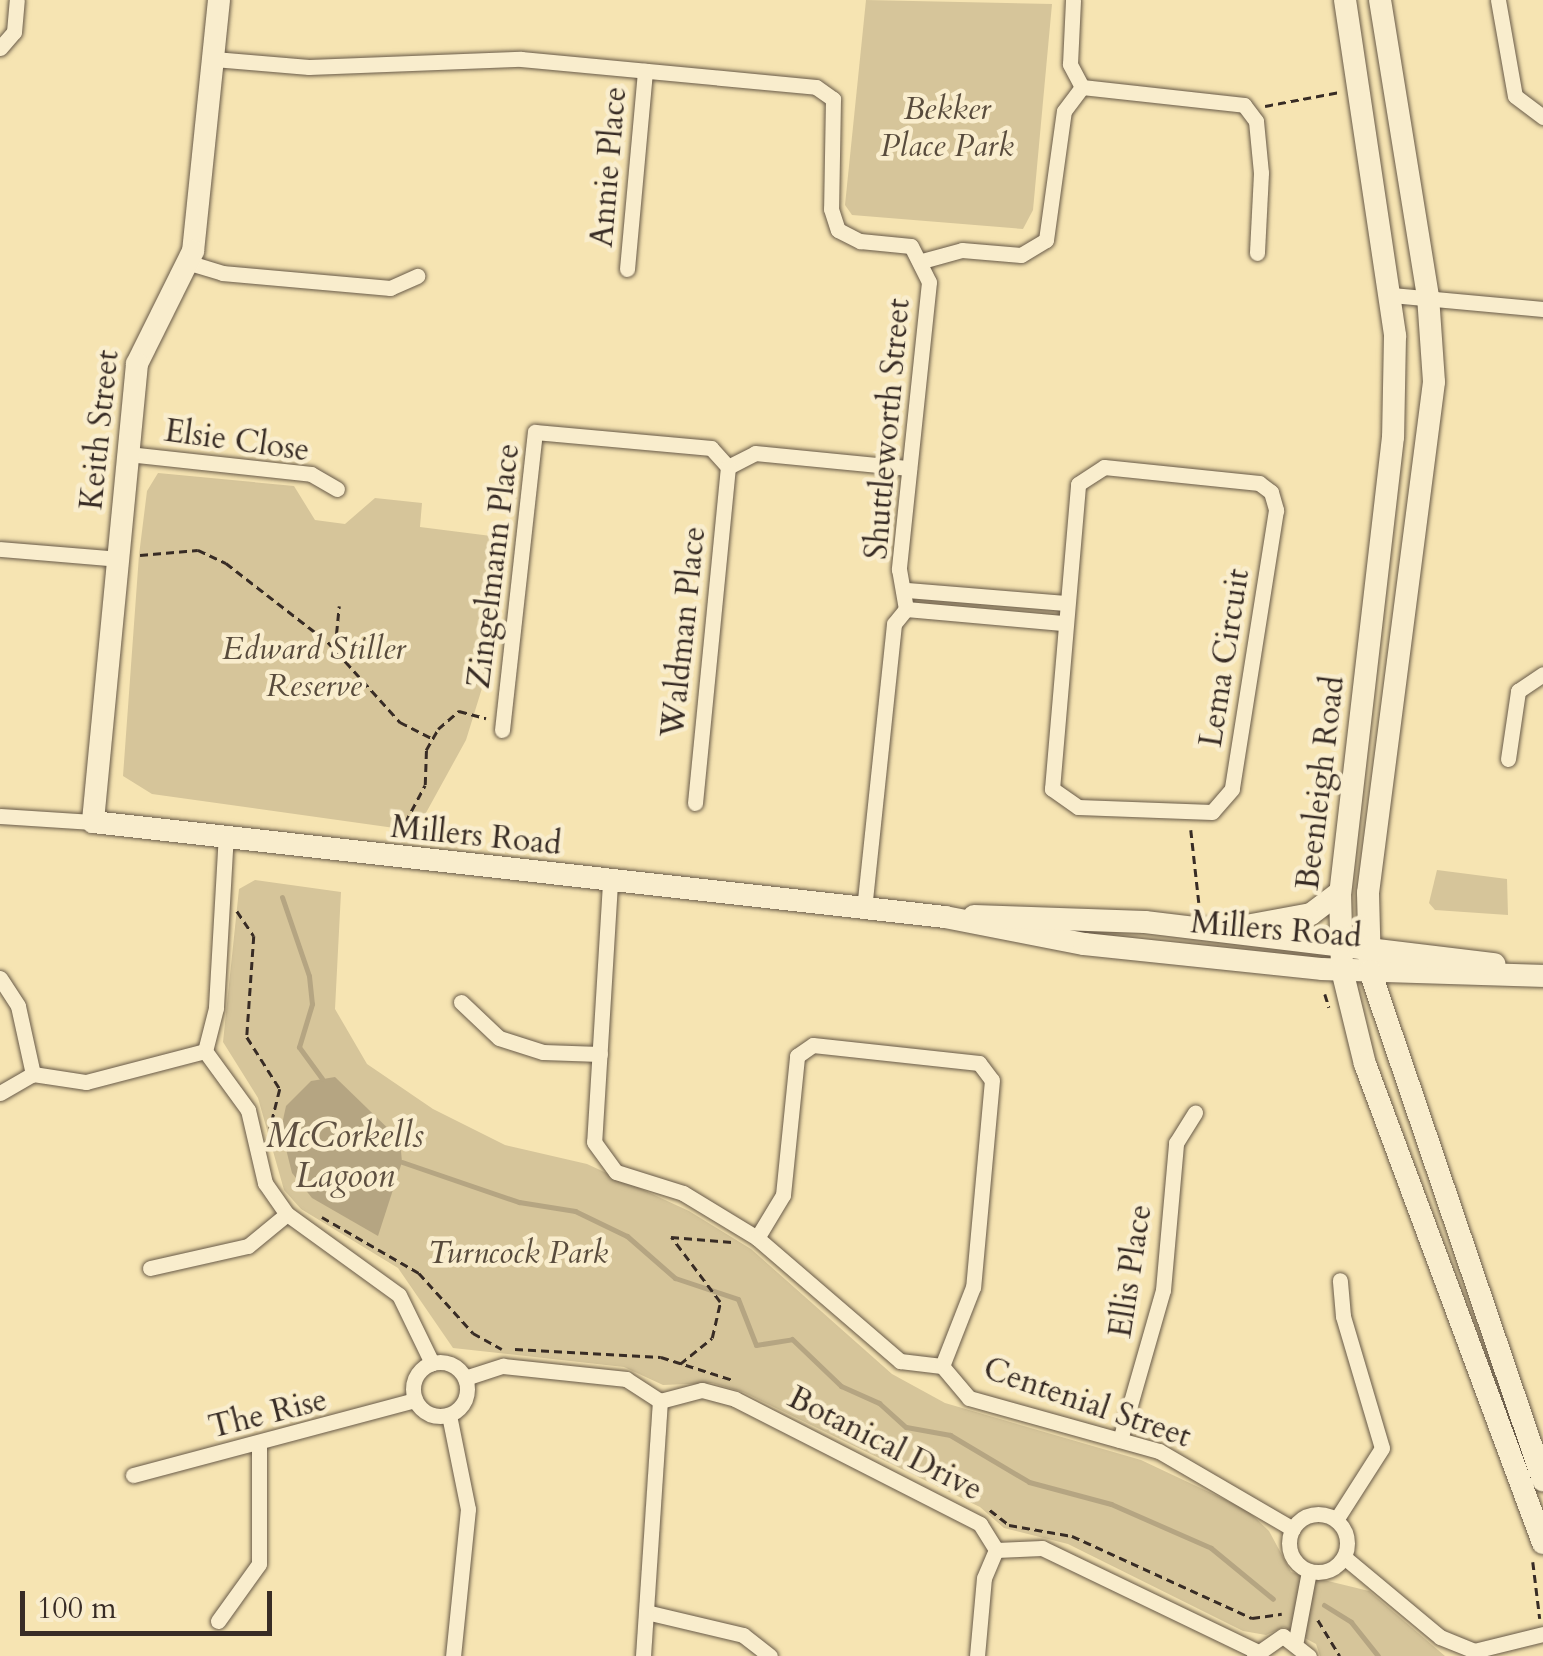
<!DOCTYPE html>
<style>
body{margin:0}
#map{position:relative;width:1543px;height:1656px;overflow:hidden;background:#f6e4b2;font-family:Cardo,serif}
div>[style]{position:absolute}
[style*='--x']{left:calc(var(--x)*1px);top:calc(var(--y)*1px);width:calc(var(--w)*1px);rotate:calc(var(--a)*1deg)}
.green>*{inset:0;background:#d6c59a}
.water>*{inset:0;background:#b5a582}
.stream>*{height:5px;margin:-2.5px;padding:0 2.5px;transform-origin:2.5px;border-radius:2.5px;background:#b5a582}
.path>*{height:2.5px;margin-top:-1.25px;transform-origin:0;background:repeating-linear-gradient(90deg,#382c25 0 8px,transparent 0 13px)}
.roads{filter:drop-shadow(0 0 2px #685a48) drop-shadow(0 0 2px #685a48)}
.street>*{height:15px;margin:-7.5px;padding:0 7.5px;transform-origin:7.5px;border-radius:7.5px;background:#f9edcd}
.street>.ring{margin:-7.5px;padding:0;box-sizing:content-box;background:none;border:15px solid #f9edcd;border-radius:50%}
.secondary>*{height:22px;margin:-11px;padding:0 11px;transform-origin:11px;border-radius:11px;background:#f9edcd}
span{translate:-50% -50%;white-space:nowrap;text-align:center;line-height:1.15;-webkit-text-stroke:9px #f9edcd;paint-order:stroke}
.park-label{font-size:32px;color:#584b3c;font-style:italic}
.street-label{font-size:32px;color:#382c25}
.water-label{font-size:35px;color:#5e5041;font-style:italic}
.scale{position:absolute;left:20px;top:1591px;width:252px;height:45px;box-sizing:border-box;border:5px solid #382c25;border-top:0;padding-left:12px;font-size:30px;line-height:35px;white-space:nowrap;color:#382c25;-webkit-text-stroke:8px #f9edcd;paint-order:stroke}
</style>
<div id="map">
<div class="green">
<i style="clip-path:polygon(866px 0,1052px 4px,1033px 210px,1023px 229px,852px 215px,845px 205px)"></i>
<i style="clip-path:polygon(158px 473px,294px 486px,315px 520px,345px 524px,375px 498px,422px 503px,420px 527px,499px 537px,483px 685px,466px 740px,416px 831px,152px 794px,123px 776px,139px 555px,147px 491px)"></i>
<i style="clip-path:polygon(1437px 870px,1507px 879px,1508px 915px,1435px 910px,1429px 903px)"></i>
<i style="clip-path:polygon(255px 880px,341px 892px,335px 1009px,367px 1064px,433px 1109px,505px 1145px,587px 1164px,689px 1211px,751px 1249px,892px 1374px,945px 1403px,1141px 1460px,1247px 1510px,1269px 1531px,1291px 1572px,1369px 1591px,1445px 1656px,1320px 1656px,1316px 1644px,1284px 1627px,1266px 1635px,1243px 1631px,1068px 1544px,1004px 1528px,980px 1507px,743px 1392px,712px 1383px,663px 1385px,624px 1367px,453px 1348px,398px 1268px,301px 1209px,284px 1190px,258px 1098px,223px 1042px,239px 889px)"></i>
</div>
<div class="water">
<i style="clip-path:polygon(335px 1077px,400px 1140px,402px 1162px,378px 1236px,312px 1198px,292px 1173px,281px 1129px,286px 1106px,311px 1081px)"></i>
</div>
<div class="stream">
<i style="--x:282;--y:897;--w:83;--a:71.1"></i>
<i style="--x:309;--y:976;--w:28;--a:84"></i>
<i style="--x:312;--y:1004;--w:45;--a:106.8"></i>
<i style="--x:299;--y:1047;--w:39;--a:54"></i>
<i style="--x:402;--y:1162;--w:124;--a:18.9"></i>
<i style="--x:519;--y:1202;--w:57;--a:9.1"></i>
<i style="--x:575;--y:1211;--w:58;--a:25.7"></i>
<i style="--x:627;--y:1236;--w:64;--a:41.2"></i>
<i style="--x:675;--y:1278;--w:66;--a:18.4"></i>
<i style="--x:738;--y:1299;--w:49;--a:68.6"></i>
<i style="--x:756;--y:1345;--w:36;--a:-9"></i>
<i style="--x:792;--y:1339;--w:68;--a:43.8"></i>
<i style="--x:841;--y:1386;--w:42;--a:24.1"></i>
<i style="--x:879;--y:1403;--w:36;--a:42"></i>
<i style="--x:906;--y:1427;--w:45;--a:10.3"></i>
<i style="--x:950;--y:1435;--w:92;--a:30.7"></i>
<i style="--x:1029;--y:1482;--w:85;--a:15"></i>
<i style="--x:1111;--y:1504;--w:109;--a:23.7"></i>
<i style="--x:1211;--y:1548;--w:80;--a:39.4"></i>
<i style="--x:1324;--y:1605;--w:32;--a:32"></i>
<i style="--x:1351;--y:1622;--w:43;--a:51.5"></i>
</div>
<div class="path">
<i style="--x:1265;--y:106;--w:76;--a:-10.6"></i>
<i style="--x:140;--y:555;--w:58;--a:-4.9"></i>
<i style="--x:198;--y:550;--w:31;--a:25"></i>
<i style="--x:226;--y:563;--w:129;--a:37.8"></i>
<i style="--x:328;--y:642;--w:108;--a:48"></i>
<i style="--x:400;--y:722;--w:35;--a:27"></i>
<i style="--x:335;--y:647;--w:41;--a:-84.4"></i>
<i style="--x:1191;--y:830;--w:73;--a:83.7"></i>
<i style="--x:399;--y:834;--w:55;--a:-62"></i>
<i style="--x:425;--y:785;--w:35;--a:-88"></i>
<i style="--x:426;--y:750;--w:24;--a:-60"></i>
<i style="--x:438;--y:729;--w:28;--a:-41"></i>
<i style="--x:459;--y:711;--w:28;--a:15"></i>
<i style="--x:237;--y:911;--w:30;--a:56"></i>
<i style="--x:254;--y:936;--w:101;--a:94"></i>
<i style="--x:247;--y:1037;--w:62;--a:57.6"></i>
<i style="--x:280;--y:1089;--w:41;--a:104"></i>
<i style="--x:1325;--y:994;--w:14;--a:73"></i>
<i style="--x:322;--y:1217;--w:112;--a:30"></i>
<i style="--x:419;--y:1273;--w:81;--a:48"></i>
<i style="--x:473;--y:1333;--w:33;--a:29"></i>
<i style="--x:515;--y:1349;--w:146;--a:3.1"></i>
<i style="--x:661;--y:1357;--w:76;--a:17.7"></i>
<i style="--x:680;--y:1364;--w:41;--a:-39.1"></i>
<i style="--x:712;--y:1338;--w:37;--a:-77"></i>
<i style="--x:720;--y:1302;--w:81;--a:-127"></i>
<i style="--x:671;--y:1237;--w:61;--a:4.7"></i>
<i style="--x:990;--y:1510;--w:24;--a:38"></i>
<i style="--x:1009;--y:1525;--w:64;--a:9.9"></i>
<i style="--x:1072;--y:1536;--w:198;--a:24.5"></i>
<i style="--x:1252;--y:1618;--w:30;--a:-8"></i>
<i style="--x:1533;--y:1562;--w:57;--a:83"></i>
<i style="--x:1318;--y:1620;--w:42;--a:58.6"></i>
</div>
<div class="roads">
<div class="street">
<i style="--x:1498;--y:0;--w:97;--a:80"></i>
<i style="--x:1515;--y:96;--w:35;--a:37"></i>
<i style="--x:0;--y:48;--w:21;--a:-49"></i>
<i style="--x:14;--y:32;--w:32;--a:-85"></i>
<i style="--x:214;--y:59;--w:95;--a:4.8"></i>
<i style="--x:309;--y:67;--w:212;--a:-2.2"></i>
<i style="--x:521;--y:59;--w:296;--a:5.4"></i>
<i style="--x:816;--y:87;--w:21;--a:35"></i>
<i style="--x:833;--y:99;--w:110;--a:91"></i>
<i style="--x:831;--y:209;--w:22;--a:72"></i>
<i style="--x:838;--y:230;--w:25;--a:27"></i>
<i style="--x:860;--y:241;--w:51;--a:5.6"></i>
<i style="--x:911;--y:246;--w:40;--a:63.4"></i>
<i style="--x:929;--y:282;--w:289;--a:96"></i>
<i style="--x:899;--y:569;--w:41;--a:80.1"></i>
<i style="--x:906;--y:609;--w:19;--a:129"></i>
<i style="--x:894;--y:624;--w:287;--a:96"></i>
<i style="--x:1082;--y:87;--w:163;--a:6.3"></i>
<i style="--x:1244;--y:105;--w:20;--a:53"></i>
<i style="--x:1256;--y:121;--w:52;--a:84.5"></i>
<i style="--x:1261;--y:173;--w:80;--a:92.9"></i>
<i style="--x:922;--y:261;--w:41;--a:-15.4"></i>
<i style="--x:962;--y:250;--w:59;--a:4.8"></i>
<i style="--x:1021;--y:255;--w:29;--a:-31"></i>
<i style="--x:1046;--y:240;--w:130;--a:-82.1"></i>
<i style="--x:1064;--y:111;--w:30;--a:-53"></i>
<i style="--x:1082;--y:87;--w:26;--a:-118"></i>
<i style="--x:1070;--y:64;--w:64;--a:-87.3"></i>
<i style="--x:190;--y:263;--w:34;--a:17"></i>
<i style="--x:222;--y:273;--w:169;--a:5.1"></i>
<i style="--x:390;--y:288;--w:30;--a:-24"></i>
<i style="--x:627;--y:269;--w:199;--a:-84.8"></i>
<i style="--x:1391;--y:295;--w:153;--a:5.3"></i>
<i style="--x:128;--y:454;--w:184;--a:6.2"></i>
<i style="--x:311;--y:474;--w:30;--a:30"></i>
<i style="--x:1104;--y:467;--w:156;--a:5.9"></i>
<i style="--x:1259;--y:483;--w:15;--a:37"></i>
<i style="--x:1271;--y:492;--w:19;--a:74"></i>
<i style="--x:1276;--y:510;--w:282;--a:99"></i>
<i style="--x:1232;--y:789;--w:30;--a:131"></i>
<i style="--x:1212;--y:812;--w:134;--a:-177.9"></i>
<i style="--x:1078;--y:807;--w:32;--a:-145"></i>
<i style="--x:1052;--y:789;--w:306;--a:-85.1"></i>
<i style="--x:1078;--y:484;--w:31;--a:-33"></i>
<i style="--x:0;--y:549;--w:119;--a:4.8"></i>
<i style="--x:907;--y:590;--w:159;--a:4.7"></i>
<i style="--x:906;--y:609;--w:157;--a:5.1"></i>
<i style="--x:502;--y:730;--w:300;--a:-83.7"></i>
<i style="--x:535;--y:432;--w:177;--a:5.2"></i>
<i style="--x:711;--y:448;--w:25;--a:48"></i>
<i style="--x:728;--y:467;--w:30;--a:-27"></i>
<i style="--x:755;--y:453;--w:155;--a:5.6"></i>
<i style="--x:1508;--y:759;--w:69;--a:-81.6"></i>
<i style="--x:1518;--y:691;--w:30;--a:-34"></i>
<i style="--x:695;--y:803;--w:338;--a:-84.4"></i>
<i style="--x:0;--y:816;--w:93;--a:3.7"></i>
<i style="--x:226;--y:833;--w:175;--a:93.3"></i>
<i style="--x:216;--y:1008;--w:44;--a:104.3"></i>
<i style="--x:205;--y:1051;--w:73;--a:53.9"></i>
<i style="--x:248;--y:1110;--w:75;--a:76.9"></i>
<i style="--x:265;--y:1183;--w:38;--a:55"></i>
<i style="--x:287;--y:1214;--w:138;--a:35.9"></i>
<i style="--x:399;--y:1295;--w:76;--a:64.1"></i>
<i style="--x:610;--y:883;--w:259;--a:93.5"></i>
<i style="--x:594;--y:1142;--w:37;--a:54"></i>
<i style="--x:616;--y:1172;--w:70;--a:17.4"></i>
<i style="--x:683;--y:1193;--w:87;--a:31.3"></i>
<i style="--x:757;--y:1238;--w:189;--a:40.7"></i>
<i style="--x:900;--y:1361;--w:42;--a:6.8"></i>
<i style="--x:942;--y:1366;--w:42;--a:49.8"></i>
<i style="--x:969;--y:1398;--w:197;--a:15.6"></i>
<i style="--x:1159;--y:1451;--w:155;--a:30.2"></i>
<i style="--x:0;--y:978;--w:33;--a:57"></i>
<i style="--x:18;--y:1006;--w:70;--a:77.6"></i>
<i style="--x:461;--y:1002;--w:52;--a:43.5"></i>
<i style="--x:499;--y:1038;--w:46;--a:17.7"></i>
<i style="--x:543;--y:1052;--w:57;--a:2"></i>
<i style="--x:0;--y:1093;--w:38;--a:-30"></i>
<i style="--x:33;--y:1074;--w:54;--a:8.6"></i>
<i style="--x:86;--y:1082;--w:123;--a:-14.6"></i>
<i style="--x:757;--y:1238;--w:50;--a:-58.8"></i>
<i style="--x:783;--y:1195;--w:140;--a:-84.2"></i>
<i style="--x:797;--y:1056;--w:19;--a:-35"></i>
<i style="--x:813;--y:1045;--w:167;--a:6.2"></i>
<i style="--x:979;--y:1063;--w:21;--a:53"></i>
<i style="--x:992;--y:1080;--w:208;--a:95.2"></i>
<i style="--x:973;--y:1287;--w:85;--a:111.4"></i>
<i style="--x:150;--y:1268;--w:100;--a:-12.7"></i>
<i style="--x:248;--y:1246;--w:50;--a:-39.4"></i>
<i class="ring" style="left:413px;top:1362px;width:39px;height:39px"></i>
<i style="--x:465;--y:1378;--w:40;--a:-18"></i>
<i style="--x:503;--y:1366;--w:124;--a:6"></i>
<i style="--x:626;--y:1379;--w:40;--a:32.9"></i>
<i style="--x:660;--y:1401;--w:43;--a:-14.7"></i>
<i style="--x:702;--y:1390;--w:34;--a:15"></i>
<i style="--x:735;--y:1399;--w:275;--a:27"></i>
<i style="--x:980;--y:1524;--w:31;--a:58"></i>
<i style="--x:996;--y:1550;--w:46;--a:-2.5"></i>
<i style="--x:1042;--y:1548;--w:237;--a:25.7"></i>
<i style="--x:449;--y:1415;--w:96;--a:78.6"></i>
<i style="--x:468;--y:1509;--w:148;--a:95.8"></i>
<i style="--x:1120;--y:1440;--w:156;--a:-74"></i>
<i style="--x:1163;--y:1290;--w:148;--a:-84.9"></i>
<i style="--x:1176;--y:1143;--w:36;--a:-58"></i>
<i style="--x:133;--y:1475;--w:292;--a:-14.9"></i>
<i class="ring" style="left:1289px;top:1514px;width:43px;height:43px"></i>
<i style="--x:1336;--y:1520;--w:85;--a:-57.4"></i>
<i style="--x:1382;--y:1448;--w:138;--a:-106.5"></i>
<i style="--x:1343;--y:1316;--w:36;--a:-95"></i>
<i style="--x:1344;--y:1557;--w:125;--a:39.8"></i>
<i style="--x:1440;--y:1637;--w:37;--a:22"></i>
<i style="--x:1474;--y:1651;--w:71;--a:-13.8"></i>
<i style="--x:646;--y:1612;--w:100;--a:13.3"></i>
<i style="--x:743;--y:1635;--w:34;--a:38"></i>
<i style="--x:218;--y:1621;--w:70;--a:-54.3"></i>
<i style="--x:259;--y:1564;--w:119;--a:-90"></i>
<i style="--x:1296;--y:1640;--w:70;--a:-79.3"></i>
<i style="--x:643;--y:1656;--w:256;--a:-86.2"></i>
<i style="--x:977;--y:1656;--w:78;--a:-84.9"></i>
<i style="--x:984;--y:1578;--w:30;--a:-67"></i>
<i style="--x:1254;--y:1656;--w:35;--a:-35"></i>
<i style="--x:1283;--y:1636;--w:33;--a:38"></i>
</div>
<div class="secondary">
<i style="--x:219;--y:0;--w:252;--a:95.9"></i>
<i style="--x:193;--y:251;--w:126;--a:116.4"></i>
<i style="--x:137;--y:364;--w:460;--a:95.5"></i>
<i style="--x:93;--y:822;--w:857;--a:6.36"></i>
<i style="--x:945;--y:917;--w:142;--a:11"></i>
<i style="--x:1084;--y:944;--w:240;--a:6"></i>
<i style="--x:1323;--y:969;--w:220;--a:1.8"></i>
<i style="--x:1345;--y:0;--w:340;--a:81.5"></i>
<i style="--x:1395;--y:336;--w:101;--a:91.1"></i>
<i style="--x:1393;--y:437;--w:458;--a:96.6"></i>
<i style="--x:1340;--y:892;--w:78;--a:88.5"></i>
<i style="--x:1342;--y:970;--w:97;--a:76.3"></i>
<i style="--x:1365;--y:1064;--w:511;--a:69.61"></i>
<i style="--x:1380;--y:0;--w:300;--a:80.8"></i>
<i style="--x:1428;--y:296;--w:86;--a:86"></i>
<i style="--x:1434;--y:382;--w:515;--a:97.36"></i>
<i style="--x:1368;--y:893;--w:78;--a:88.5"></i>
<i style="--x:1370;--y:971;--w:538;--a:71.23"></i>
<i style="--x:974;--y:916;--w:171;--a:2"></i>
<i style="--x:1145;--y:922;--w:352;--a:6.9"></i>
<i style="--x:1246;--y:926;--w:66;--a:-10.5"></i>
<i style="--x:1311;--y:914;--w:36;--a:-37"></i>
</div>
</div>
<div class="park-label">
<span style="left:947px;top:128px">Bekker<br>Place Park</span>
<span style="left:314px;top:668px">Edward Stiller<br>Reserve</span>
<span style="left:518px;top:1253px">Turncock Park</span>
</div>
<div class="street-label">
<span style="left:609px;top:167px;rotate:-85deg">Annie Place</span>
<span style="left:888px;top:429px;rotate:-85deg">Shuttleworth Street</span>
<span style="left:100px;top:430px;rotate:-84deg">Keith Street</span>
<span style="left:237px;top:441px;rotate:8deg">Elsie Close</span>
<span style="left:494px;top:566px;rotate:-83deg">Zingelmann Place</span>
<span style="left:684px;top:632px;rotate:-84deg">Waldman Place</span>
<span style="left:1225px;top:658px;rotate:-81deg">Lema Circuit</span>
<span style="left:1321px;top:783px;rotate:-83deg">Beenleigh Road</span>
<span style="left:476px;top:836px;rotate:6deg">Millers Road</span>
<span style="left:1276px;top:930px;rotate:5deg">Millers Road</span>
<span style="left:1131px;top:1271px;rotate:-81deg">Ellis Place</span>
<span style="left:1087px;top:1403px;rotate:19deg">Centenial Street</span>
<span style="left:268px;top:1414px;rotate:-14deg">The Rise</span>
<span style="left:885px;top:1444px;rotate:27deg">Botanical Drive</span>
</div>
<div class="water-label">
<span style="left:345px;top:1156px">McCorkells<br>Lagoon</span>
</div>
<div class="scale">100 m</div>
</div>
